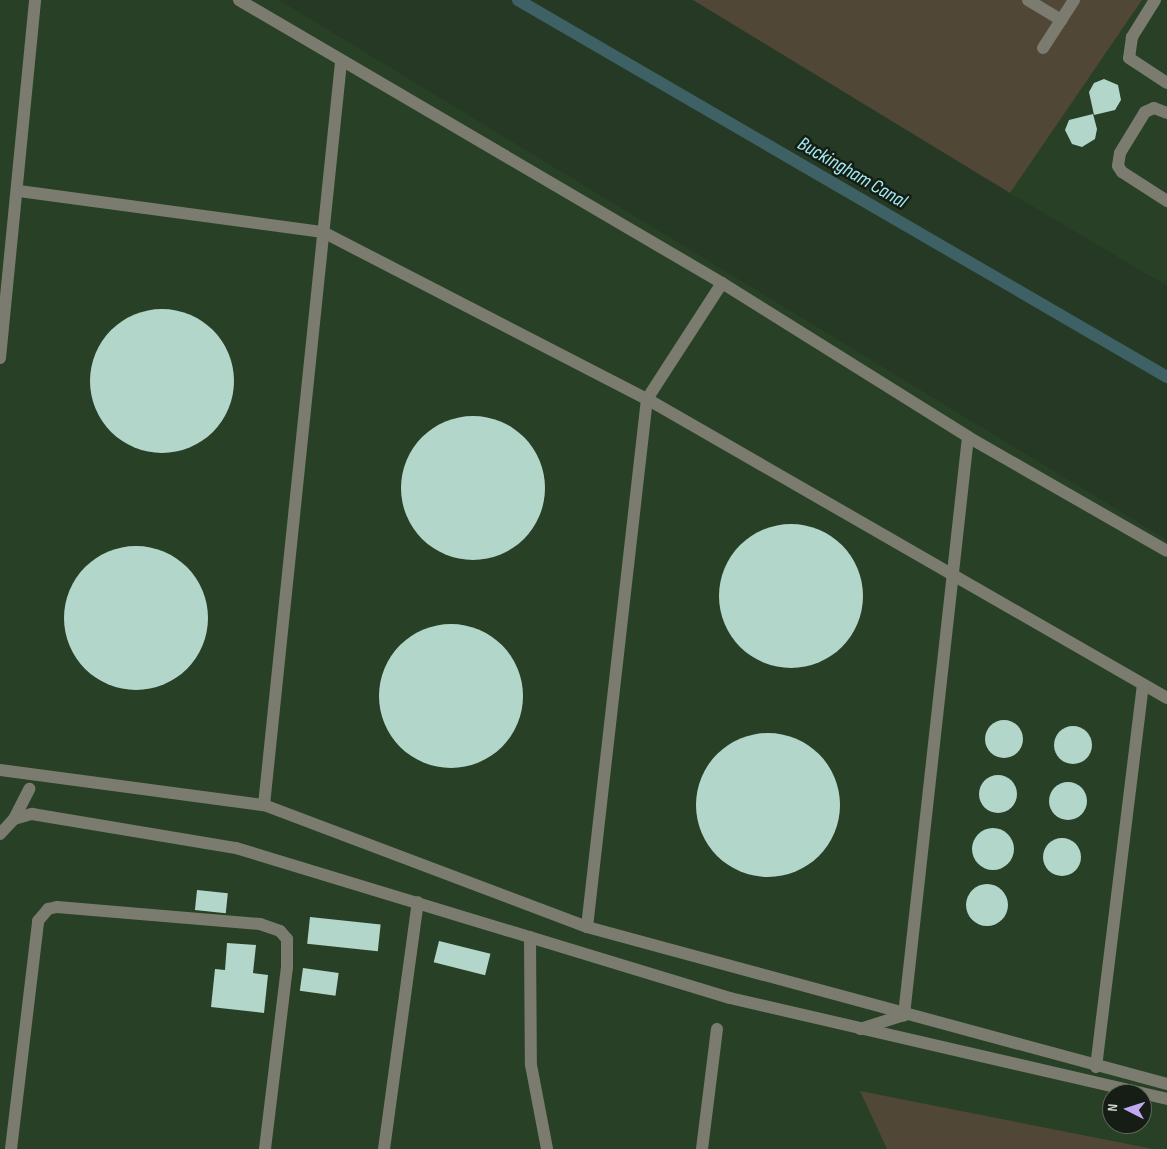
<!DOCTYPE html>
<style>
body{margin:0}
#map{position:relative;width:1167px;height:1149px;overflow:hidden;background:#263924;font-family:"Sofia Sans Condensed",sans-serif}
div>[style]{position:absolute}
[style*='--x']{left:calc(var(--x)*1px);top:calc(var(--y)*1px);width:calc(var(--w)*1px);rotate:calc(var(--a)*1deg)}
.built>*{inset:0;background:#284126}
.green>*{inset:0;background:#514736}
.canal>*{height:12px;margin:-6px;padding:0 6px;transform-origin:6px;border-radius:6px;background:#3d6165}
.building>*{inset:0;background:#b2d6ca;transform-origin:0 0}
.round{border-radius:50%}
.minor>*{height:12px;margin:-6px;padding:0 6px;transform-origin:6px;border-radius:6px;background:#7b7c6f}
span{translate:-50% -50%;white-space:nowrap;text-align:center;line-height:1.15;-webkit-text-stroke:5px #151d14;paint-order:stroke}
.water-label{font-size:20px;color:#a4ebf3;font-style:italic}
.north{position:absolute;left:1102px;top:1084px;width:50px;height:50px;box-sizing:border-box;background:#151d14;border:1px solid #5e675c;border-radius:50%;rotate:275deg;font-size:14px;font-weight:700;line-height:20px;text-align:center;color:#cbd6c9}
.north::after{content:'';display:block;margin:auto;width:18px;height:22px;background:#c0a8f3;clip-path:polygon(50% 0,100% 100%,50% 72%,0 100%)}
</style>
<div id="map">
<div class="built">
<i style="clip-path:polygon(evenodd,0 0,279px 0,1167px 540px,1167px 1149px,0 1149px,0 0,1112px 1094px,1142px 1094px,1142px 1124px,1112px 1124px,1112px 1094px)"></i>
<i style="clip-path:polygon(1142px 0,1167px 0,1167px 286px,1010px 193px)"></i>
</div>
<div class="green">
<i style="clip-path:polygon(693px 0,1142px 0,1010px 193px)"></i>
<i style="clip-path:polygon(860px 1091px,1153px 1149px,887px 1149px)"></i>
</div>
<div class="canal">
<i style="--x:518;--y:0;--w:751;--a:30.15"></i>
</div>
<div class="building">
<i style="clip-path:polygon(1104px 79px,1118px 85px,1121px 100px,1115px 110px,1094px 115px,1089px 92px,1094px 83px)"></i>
<i style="clip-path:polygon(1093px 114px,1097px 129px,1095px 139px,1082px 147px,1072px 144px,1065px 130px,1069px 120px)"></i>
<i class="round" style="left:90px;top:309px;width:144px;height:144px"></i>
<i class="round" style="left:401px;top:416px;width:144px;height:144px"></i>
<i class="round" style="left:719px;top:524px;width:144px;height:144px"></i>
<i class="round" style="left:64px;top:546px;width:144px;height:144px"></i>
<i class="round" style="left:379px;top:624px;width:144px;height:144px"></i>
<i class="round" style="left:985px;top:720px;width:38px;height:38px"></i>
<i class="round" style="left:1054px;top:726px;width:38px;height:38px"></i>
<i class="round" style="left:696px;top:733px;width:144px;height:144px"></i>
<i class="round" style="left:979px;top:775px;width:38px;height:38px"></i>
<i class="round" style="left:1049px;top:782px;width:38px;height:38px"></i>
<i class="round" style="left:972px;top:828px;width:42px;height:42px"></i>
<i class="round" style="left:1043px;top:838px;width:38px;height:38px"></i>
<i class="round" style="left:966px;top:884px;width:42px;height:42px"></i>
<i style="left:197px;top:890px;width:31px;height:20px;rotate:6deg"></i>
<i style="left:310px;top:917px;width:71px;height:27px;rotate:6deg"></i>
<i style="left:439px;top:941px;width:53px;height:22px;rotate:14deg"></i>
<i style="clip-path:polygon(227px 943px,256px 945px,253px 973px,268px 975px,264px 1013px,211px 1007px,215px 969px,225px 970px)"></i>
<i style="left:303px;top:968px;width:36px;height:23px;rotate:8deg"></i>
</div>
<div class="minor">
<i style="--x:239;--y:0;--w:560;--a:30.37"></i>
<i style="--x:722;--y:283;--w:290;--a:32"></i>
<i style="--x:968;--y:437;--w:582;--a:96.32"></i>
<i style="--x:904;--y:1015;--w:46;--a:162.3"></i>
<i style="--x:1028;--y:0;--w:39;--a:31"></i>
<i style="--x:1155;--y:0;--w:44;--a:121.9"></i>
<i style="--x:1132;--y:37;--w:21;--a:98"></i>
<i style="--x:1129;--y:58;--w:45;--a:33.3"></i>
<i style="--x:1043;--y:48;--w:57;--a:-57.1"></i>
<i style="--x:1167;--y:113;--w:14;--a:-159"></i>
<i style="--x:1154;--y:108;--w:10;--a:156"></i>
<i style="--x:1145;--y:112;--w:48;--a:121.4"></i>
<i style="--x:1120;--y:153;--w:13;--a:99"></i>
<i style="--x:1118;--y:166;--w:7;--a:56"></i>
<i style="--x:1122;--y:172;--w:54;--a:32.8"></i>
<i style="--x:19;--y:191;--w:307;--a:7.7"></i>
<i style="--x:323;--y:232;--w:365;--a:27.3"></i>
<i style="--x:647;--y:399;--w:600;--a:29.9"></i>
<i style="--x:0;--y:358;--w:360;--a:-84.4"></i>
<i style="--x:968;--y:437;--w:229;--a:29.8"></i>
<i style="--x:0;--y:770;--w:266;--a:7.6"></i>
<i style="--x:264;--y:805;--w:345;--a:20.7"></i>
<i style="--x:587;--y:927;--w:601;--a:15.15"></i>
<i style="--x:264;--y:805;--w:747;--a:-84.08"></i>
<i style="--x:14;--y:819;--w:34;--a:-63"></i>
<i style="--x:0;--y:834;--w:21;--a:-47"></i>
<i style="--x:14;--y:819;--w:19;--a:-16"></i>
<i style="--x:32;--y:814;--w:207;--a:9.5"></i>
<i style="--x:236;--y:848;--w:516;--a:16.89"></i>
<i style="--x:730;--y:998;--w:449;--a:13"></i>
<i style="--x:587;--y:927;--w:531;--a:-83.52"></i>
<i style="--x:647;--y:399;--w:138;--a:-57.1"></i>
<i style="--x:530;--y:937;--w:128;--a:89.6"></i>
<i style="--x:531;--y:1065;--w:86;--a:79.2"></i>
<i style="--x:1096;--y:1067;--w:385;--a:-83"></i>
<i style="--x:11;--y:1149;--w:230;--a:-83.2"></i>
<i style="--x:38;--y:921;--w:16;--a:-50"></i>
<i style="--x:48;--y:909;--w:9;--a:-13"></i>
<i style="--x:57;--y:907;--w:204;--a:4.8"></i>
<i style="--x:260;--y:924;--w:21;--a:19"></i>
<i style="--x:280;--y:931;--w:11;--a:49"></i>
<i style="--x:287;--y:939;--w:28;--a:90"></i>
<i style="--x:287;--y:967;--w:183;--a:96.9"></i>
<i style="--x:384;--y:1149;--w:249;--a:-82.2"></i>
<i style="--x:702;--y:1149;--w:121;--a:-82.9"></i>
</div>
<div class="water-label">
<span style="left:852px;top:173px;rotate:30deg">Buckingham Canal</span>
</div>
<div class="north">N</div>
</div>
